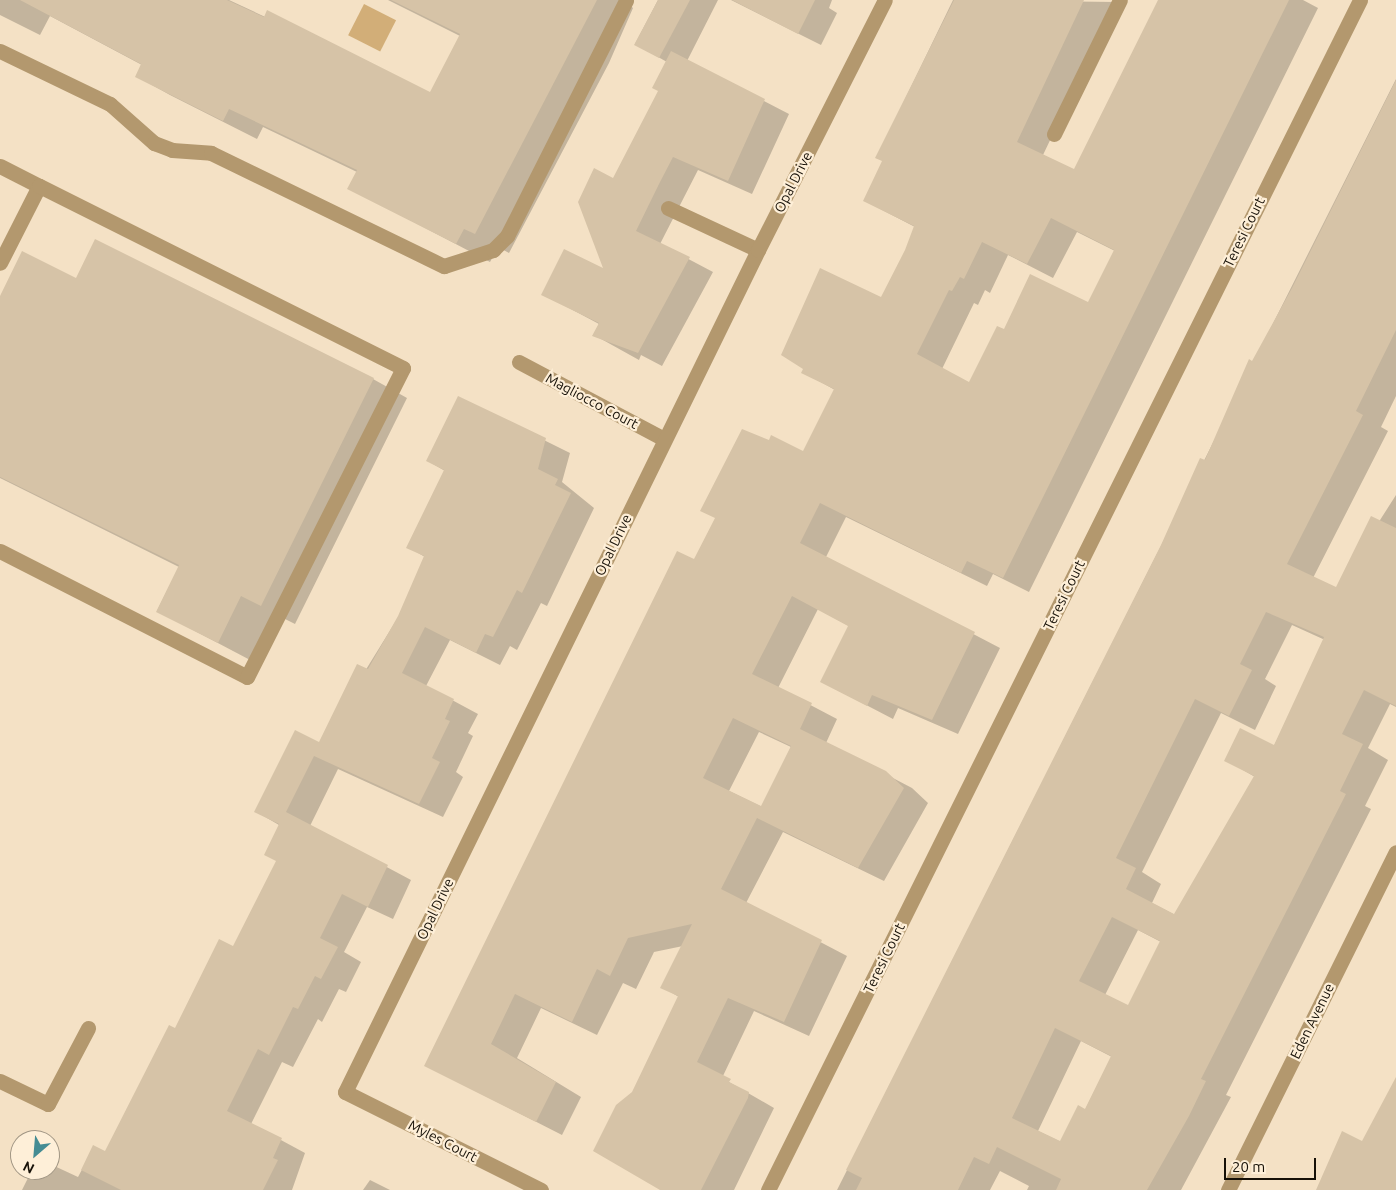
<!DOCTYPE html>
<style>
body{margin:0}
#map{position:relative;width:1396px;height:1190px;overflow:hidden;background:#f4e1c5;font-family:Ubuntu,sans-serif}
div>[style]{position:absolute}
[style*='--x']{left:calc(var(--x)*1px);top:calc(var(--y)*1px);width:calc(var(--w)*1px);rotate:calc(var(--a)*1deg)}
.green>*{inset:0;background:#d2ae78;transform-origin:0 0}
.shadow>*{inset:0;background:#0003}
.building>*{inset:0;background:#d6c3a7}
.lane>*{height:15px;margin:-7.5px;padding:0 7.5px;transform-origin:7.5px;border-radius:7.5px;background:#b3986e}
.street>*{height:15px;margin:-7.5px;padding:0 7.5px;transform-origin:7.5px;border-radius:7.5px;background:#b3986e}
span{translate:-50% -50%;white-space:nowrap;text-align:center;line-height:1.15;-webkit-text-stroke:4.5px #feefd8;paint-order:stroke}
.street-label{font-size:14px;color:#161007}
.north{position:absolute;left:10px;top:1130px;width:50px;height:50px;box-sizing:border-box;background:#feefd8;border:1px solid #a19684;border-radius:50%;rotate:207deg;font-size:14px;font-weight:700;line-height:20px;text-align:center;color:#161007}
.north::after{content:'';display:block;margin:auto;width:18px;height:22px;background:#458c93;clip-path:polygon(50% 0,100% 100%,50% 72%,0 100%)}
.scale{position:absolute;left:1224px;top:1158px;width:92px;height:22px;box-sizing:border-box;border:2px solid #161007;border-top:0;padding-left:6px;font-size:15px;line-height:18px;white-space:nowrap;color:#161007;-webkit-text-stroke:4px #feefd8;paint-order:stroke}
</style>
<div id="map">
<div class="green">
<i style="left:364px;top:4px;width:36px;height:35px;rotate:27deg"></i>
</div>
<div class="shadow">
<i style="clip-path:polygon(0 0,229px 0,431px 94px,460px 36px,388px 0,623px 0,633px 8px,609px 63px,509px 253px,498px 247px,490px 262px,349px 188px,357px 172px,263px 127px,257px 139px,170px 95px,136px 76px,142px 65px,50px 16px,40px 35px,0 15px)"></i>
<i style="clip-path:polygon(658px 0,718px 0,687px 61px,789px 114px,752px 194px,698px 170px,660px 244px,713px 272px,662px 366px,641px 355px,639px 360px,594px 335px,599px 324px,543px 294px,606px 271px,614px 180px,660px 91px,667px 62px,635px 44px)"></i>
<i style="clip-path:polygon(731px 0,832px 0,829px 8px,837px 13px,821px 45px)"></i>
<i style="clip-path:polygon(evenodd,953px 0,1116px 2px,1043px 155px,1075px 171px,1159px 0,1303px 0,1318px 8px,1029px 592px,993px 574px,987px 586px,846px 517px,826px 557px,1000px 648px,958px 734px,898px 708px,893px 719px,822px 682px,849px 626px,818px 609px,778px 688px,837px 719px,826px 743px,912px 788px,928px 803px,884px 881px,783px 832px,746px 903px,847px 956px,809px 1036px,754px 1011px,722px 1078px,774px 1108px,734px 1190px,663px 1190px,633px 1092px,679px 997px,662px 987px,683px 946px,654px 952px,636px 989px,623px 983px,597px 1035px,541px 1008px,517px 1058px,581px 1097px,562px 1135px,426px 1066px,695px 561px,804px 453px,835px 390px,803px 372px,882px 299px,906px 251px,915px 227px,865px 201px,884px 161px,877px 157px,953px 0,1077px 232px,1115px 251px,1088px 304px,1004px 330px,970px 384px,942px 369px,974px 303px,978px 305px,985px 290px,990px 293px,1008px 255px,1053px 278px,1077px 232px,953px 0,759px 732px,791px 747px,762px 807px,729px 791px,759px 732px)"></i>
<i style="clip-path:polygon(evenodd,1396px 79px,1396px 396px,1381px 427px,1388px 431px,1313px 578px,1336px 589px,1396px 495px,1396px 707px,1390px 704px,1368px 748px,1388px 760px,1365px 806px,1371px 809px,1226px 1095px,1231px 1097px,1181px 1190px,1027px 1190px,1029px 1186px,1000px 1171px,990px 1190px,837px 1190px,1396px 79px,1292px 625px,1325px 640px,1274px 746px,1226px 760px,1255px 777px,1175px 915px,1152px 903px,1161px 884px,1142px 872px,1221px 713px,1255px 730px,1276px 686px,1265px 679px,1292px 625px,1396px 79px,1138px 930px,1161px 942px,1128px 1007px,1105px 995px,1138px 930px,1396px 79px,1081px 1041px,1112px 1057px,1085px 1110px,1061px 1142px,1038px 1131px,1081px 1041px)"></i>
<i style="clip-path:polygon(0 299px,373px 379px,407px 398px,295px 624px,275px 614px,252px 661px,157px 611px,179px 567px,0 478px)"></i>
<i style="clip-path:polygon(459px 398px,570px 453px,562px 482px,594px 508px,547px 606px,541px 603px,517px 650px,510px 646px,500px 665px,450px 640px,426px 686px,478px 714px,468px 733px,473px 736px,456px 772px,463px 777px,443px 817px,338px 769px,310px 826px,411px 880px,393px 919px,367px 907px,344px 952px,361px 962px,346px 992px,339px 989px,322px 1022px,318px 1019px,293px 1067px,282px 1062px,251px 1124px,305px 1153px,292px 1190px,22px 1190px,32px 1170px,50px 1170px,50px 1164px,78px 1177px,94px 1147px,106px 1153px,175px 1030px,233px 948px,277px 862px,279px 825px,255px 811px,320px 744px,399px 616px,425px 557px,408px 547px,445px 471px,428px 461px)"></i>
<i style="clip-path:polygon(370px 1180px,390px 1190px,363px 1190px)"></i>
</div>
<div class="building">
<i style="clip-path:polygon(20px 0,227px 0,264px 17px,267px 10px,430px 92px,460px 34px,391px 0,597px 0,475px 234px,464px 229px,456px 244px,347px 189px,357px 170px,229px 109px,223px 121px,135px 77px,141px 64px)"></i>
<i style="clip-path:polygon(658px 0,690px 0,659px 58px,634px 45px)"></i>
<i style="clip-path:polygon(732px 0,815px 0,798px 34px)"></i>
<i style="clip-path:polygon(evenodd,954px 0,1084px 0,1017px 142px,1074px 169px,1158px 0,1289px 0,1003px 578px,967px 561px,961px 573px,820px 503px,800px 543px,975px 632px,932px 720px,872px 695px,867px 706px,820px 682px,848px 626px,792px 596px,752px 674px,812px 703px,800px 729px,886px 771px,904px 788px,858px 868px,757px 818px,721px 889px,822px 940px,784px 1022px,728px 998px,697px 1062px,731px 1079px,729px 1082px,749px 1092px,748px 1098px,701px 1190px,660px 1190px,593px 1151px,616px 1105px,632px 1092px,678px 996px,660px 988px,692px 924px,628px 938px,610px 976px,597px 969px,572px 1022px,515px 994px,491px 1044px,556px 1082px,536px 1122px,424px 1066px,677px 551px,694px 559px,715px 518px,700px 511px,742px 429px,769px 440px,771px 435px,803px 451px,834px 389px,801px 373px,803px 369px,781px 355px,820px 268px,881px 297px,905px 250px,914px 226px,863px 201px,882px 161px,875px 158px,954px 0,1051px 218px,1114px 250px,1088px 302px,1030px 274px,1004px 329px,997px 326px,969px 382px,917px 354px,949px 290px,952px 291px,960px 277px,964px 279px,982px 242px,1027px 264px,1051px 218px,954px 0,733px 718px,791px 746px,761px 806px,703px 778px,733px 718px)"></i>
<i style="clip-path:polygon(671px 51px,765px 99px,728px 181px,673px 157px,659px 184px,636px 231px,690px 257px,638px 353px,592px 336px,599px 323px,541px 295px,564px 249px,603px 268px,578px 202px,594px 168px,613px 178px,658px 91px,652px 88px)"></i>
<i style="clip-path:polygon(evenodd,1396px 80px,1396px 330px,1356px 411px,1363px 415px,1287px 564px,1336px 587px,1371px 516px,1396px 528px,1396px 706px,1364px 690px,1342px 734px,1363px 744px,1340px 791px,1346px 794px,1201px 1079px,1206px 1081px,1189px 1116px,1147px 1190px,1056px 1190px,1061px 1179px,997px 1147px,989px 1164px,974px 1157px,958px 1190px,856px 1190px,862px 1178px,846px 1170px,1161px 545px,1200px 458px,1205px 460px,1249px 359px,1252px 361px,1292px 288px,1396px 80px,1266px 612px,1324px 637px,1274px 745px,1240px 728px,1224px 761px,1254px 776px,1174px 914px,1126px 889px,1136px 868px,1116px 858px,1195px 699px,1229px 716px,1252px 670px,1240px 664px,1266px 612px,1396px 80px,1112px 917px,1160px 941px,1128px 1005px,1079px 981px,1112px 917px,1396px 80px,1055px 1028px,1111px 1056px,1085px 1109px,1078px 1105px,1060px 1141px,1012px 1118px,1055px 1028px)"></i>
<i style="clip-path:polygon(95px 239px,374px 378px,261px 606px,241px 596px,218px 643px,156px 612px,179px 565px,0 477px,0 296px,22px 251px,76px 278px)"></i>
<i style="clip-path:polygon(458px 396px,546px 438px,538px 469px,558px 479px,555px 485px,571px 493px,522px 593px,517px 590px,493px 637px,485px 634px,476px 653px,425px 627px,402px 673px,454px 699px,445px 719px,450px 721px,432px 758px,440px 762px,419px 804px,314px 756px,286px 812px,388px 865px,368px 907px,342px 894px,320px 938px,338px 947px,321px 979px,315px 976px,298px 1009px,293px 1007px,269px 1055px,258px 1049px,227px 1111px,282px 1138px,273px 1158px,278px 1160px,263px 1190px,121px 1190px,81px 1170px,93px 1145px,105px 1151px,169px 1025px,175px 1028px,219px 939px,233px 946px,276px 861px,264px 855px,279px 824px,254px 812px,295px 730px,319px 742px,357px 664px,368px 669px,398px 616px,424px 556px,406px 548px,444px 470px,426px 461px)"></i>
<i style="clip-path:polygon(1396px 1077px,1396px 1190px,1316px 1190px,1342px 1131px,1362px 1141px)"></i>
</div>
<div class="lane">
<i style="--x:0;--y:51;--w:122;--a:25.7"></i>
<i style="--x:110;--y:104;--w:59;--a:41.6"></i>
<i style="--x:154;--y:143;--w:19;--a:21"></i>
<i style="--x:172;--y:150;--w:39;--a:4"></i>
<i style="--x:211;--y:153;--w:259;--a:25.9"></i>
<i style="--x:444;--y:266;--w:52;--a:-18.1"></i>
<i style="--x:493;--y:250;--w:20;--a:-45"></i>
<i style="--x:507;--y:236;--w:264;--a:-63.2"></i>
<i style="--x:1054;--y:134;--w:149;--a:-63.8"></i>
<i style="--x:0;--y:166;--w:44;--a:27.1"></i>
<i style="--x:39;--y:186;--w:86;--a:116.9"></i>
<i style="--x:668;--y:208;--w:99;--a:25"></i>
<i style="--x:0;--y:551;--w:277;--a:27"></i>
<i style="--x:247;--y:677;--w:346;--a:-63.2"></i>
<i style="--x:403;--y:368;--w:407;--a:-153.4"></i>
<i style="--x:0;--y:1081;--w:53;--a:25.6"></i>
<i style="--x:48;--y:1104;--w:86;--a:-62.2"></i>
</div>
<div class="street">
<i style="--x:519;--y:362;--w:164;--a:28"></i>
<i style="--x:541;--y:1190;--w:219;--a:-153.4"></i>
<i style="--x:345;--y:1092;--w:938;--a:-63.87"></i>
<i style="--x:758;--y:250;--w:280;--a:-63.1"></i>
<i style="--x:768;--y:1190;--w:1329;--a:-63.55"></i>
<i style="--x:1228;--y:1190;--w:377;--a:-63.6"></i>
</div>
<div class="street-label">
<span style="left:793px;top:182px;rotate:-63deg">Opal Drive</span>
<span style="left:1244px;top:232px;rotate:-64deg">Teresi Court</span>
<span style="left:592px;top:401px;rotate:28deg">Magliocco Court</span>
<span style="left:613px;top:545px;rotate:-64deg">Opal Drive</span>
<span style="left:1064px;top:595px;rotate:-64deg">Teresi Court</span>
<span style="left:435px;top:909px;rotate:-64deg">Opal Drive</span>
<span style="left:884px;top:958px;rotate:-64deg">Teresi Court</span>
<span style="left:1312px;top:1021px;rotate:-64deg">Eden Avenue</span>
<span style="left:443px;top:1141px;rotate:27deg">Myles Court</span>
</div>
<div class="north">N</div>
<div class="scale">20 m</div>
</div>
